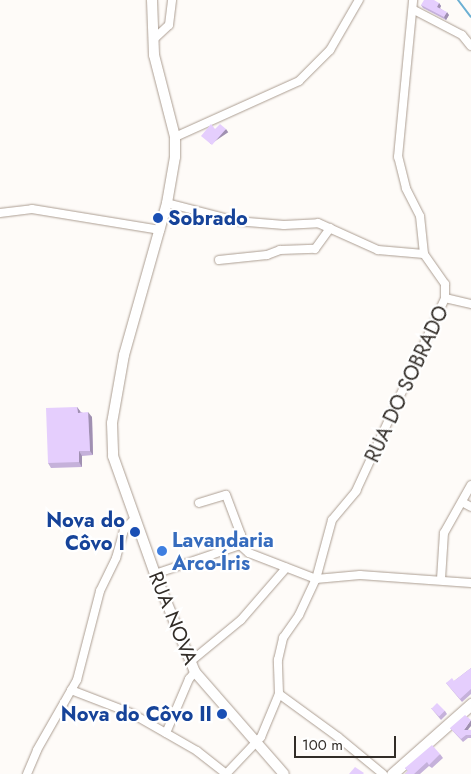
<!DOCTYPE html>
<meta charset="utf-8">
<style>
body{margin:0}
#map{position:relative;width:471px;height:774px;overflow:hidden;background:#fefbf8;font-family:Jost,sans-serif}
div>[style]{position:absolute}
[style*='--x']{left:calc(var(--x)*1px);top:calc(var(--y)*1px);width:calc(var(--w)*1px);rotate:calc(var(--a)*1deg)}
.stream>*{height:2px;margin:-1px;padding:0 1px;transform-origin:1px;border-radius:1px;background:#6cb0d3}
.roads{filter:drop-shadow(0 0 1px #ac9e92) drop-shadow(0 0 1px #ac9e92)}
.minor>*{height:8px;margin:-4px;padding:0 4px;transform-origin:4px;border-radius:4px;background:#fff}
.tertiary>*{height:10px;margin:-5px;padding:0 5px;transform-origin:5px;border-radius:5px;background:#fff}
.secondary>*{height:11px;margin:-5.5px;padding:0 5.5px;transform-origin:5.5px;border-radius:5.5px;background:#fff}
.wall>*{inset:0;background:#c5b1da}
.shaded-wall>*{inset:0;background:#a090b1;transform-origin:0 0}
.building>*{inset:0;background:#e5cefd;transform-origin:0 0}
.dots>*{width:14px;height:14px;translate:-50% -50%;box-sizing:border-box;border:2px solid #fff;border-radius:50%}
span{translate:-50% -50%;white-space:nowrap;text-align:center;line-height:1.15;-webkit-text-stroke:4.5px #fff;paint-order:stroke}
.transit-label{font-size:20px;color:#164399;font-weight:700}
.left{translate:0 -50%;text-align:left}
.right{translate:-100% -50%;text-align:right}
.street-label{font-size:20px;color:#322d28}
.shop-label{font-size:20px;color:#366cbe;font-weight:700}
.scale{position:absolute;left:294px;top:736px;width:102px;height:22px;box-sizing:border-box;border:2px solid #322d28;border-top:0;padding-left:6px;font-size:15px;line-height:18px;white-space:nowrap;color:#322d28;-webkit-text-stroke:4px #fff;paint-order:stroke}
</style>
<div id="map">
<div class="stream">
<i style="--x:458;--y:0;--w:21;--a:53"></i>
</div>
<div class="roads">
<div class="minor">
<i style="--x:414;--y:10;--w:54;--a:27.5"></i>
<i style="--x:462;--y:35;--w:14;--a:51"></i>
<i style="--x:155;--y:38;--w:19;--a:-43"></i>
<i style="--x:169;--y:25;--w:25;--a:-83"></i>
<i style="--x:175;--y:137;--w:136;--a:-24.3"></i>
<i style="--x:299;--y:81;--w:44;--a:-45"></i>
<i style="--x:330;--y:50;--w:58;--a:-59.9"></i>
<i style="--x:167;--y:203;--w:71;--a:14.6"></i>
<i style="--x:236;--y:221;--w:48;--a:4.8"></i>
<i style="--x:284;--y:225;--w:34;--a:-3"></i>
<i style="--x:318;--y:223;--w:66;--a:24.2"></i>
<i style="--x:378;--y:250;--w:46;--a:5"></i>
<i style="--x:0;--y:213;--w:32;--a:-7"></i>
<i style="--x:32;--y:209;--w:130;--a:9.3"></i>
<i style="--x:219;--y:260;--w:48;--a:-5.9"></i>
<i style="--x:267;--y:255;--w:14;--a:-21"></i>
<i style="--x:280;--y:250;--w:35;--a:-2"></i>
<i style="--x:315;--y:249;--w:26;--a:-54"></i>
<i style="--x:445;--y:298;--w:27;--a:13"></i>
<i style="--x:462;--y:502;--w:10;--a:29"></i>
<i style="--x:199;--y:503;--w:28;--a:-17"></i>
<i style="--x:226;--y:495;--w:43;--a:69.4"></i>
<i style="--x:241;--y:535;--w:10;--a:96"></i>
<i style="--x:240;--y:545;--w:12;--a:42"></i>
<i style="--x:249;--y:553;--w:72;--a:21.2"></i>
<i style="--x:316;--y:579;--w:44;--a:-5.2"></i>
<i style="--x:360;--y:575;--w:111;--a:4.1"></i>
<i style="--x:155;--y:574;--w:90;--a:-18.8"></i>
<i style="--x:441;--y:579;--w:46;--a:-86.3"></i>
<i style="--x:444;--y:533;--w:55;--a:-60.6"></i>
<i style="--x:190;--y:662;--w:66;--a:-39.5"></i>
<i style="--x:241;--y:620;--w:69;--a:-49.1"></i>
<i style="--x:71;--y:690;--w:64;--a:21"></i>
<i style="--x:131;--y:713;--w:76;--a:29.9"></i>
<i style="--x:197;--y:751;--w:37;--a:38"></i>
<i style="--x:166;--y:733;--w:59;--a:-66.9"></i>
<i style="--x:189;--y:679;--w:9;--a:-49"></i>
<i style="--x:27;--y:774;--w:26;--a:-67"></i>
<i style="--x:37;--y:750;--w:81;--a:-60.3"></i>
<i style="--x:77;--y:680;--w:92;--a:-75.5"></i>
<i style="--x:100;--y:591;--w:37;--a:-64"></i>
<i style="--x:116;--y:558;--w:29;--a:-74"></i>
<i style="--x:124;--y:530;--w:16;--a:-47"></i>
<i style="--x:226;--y:774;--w:51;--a:-46.6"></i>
<i style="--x:261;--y:737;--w:47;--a:-67.3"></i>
<i style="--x:383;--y:774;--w:58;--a:-140.6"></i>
<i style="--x:338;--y:737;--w:73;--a:-143.9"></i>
<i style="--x:279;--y:694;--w:34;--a:-92"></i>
<i style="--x:278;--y:660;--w:23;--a:-77"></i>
<i style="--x:283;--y:638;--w:28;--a:-55"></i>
<i style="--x:299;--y:615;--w:40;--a:-65"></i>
<i style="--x:316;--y:579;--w:61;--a:-74.8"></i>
<i style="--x:332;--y:520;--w:38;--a:-50"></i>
<i style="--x:356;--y:491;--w:213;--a:-65.2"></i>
<i style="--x:445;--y:298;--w:14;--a:-90"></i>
<i style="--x:445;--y:284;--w:37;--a:-125"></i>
<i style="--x:424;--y:254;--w:38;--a:-96"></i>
<i style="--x:420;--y:216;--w:31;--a:-117"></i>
<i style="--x:406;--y:188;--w:32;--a:-104"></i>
<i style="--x:398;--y:157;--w:158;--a:-84.5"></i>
</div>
<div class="tertiary">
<i style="--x:152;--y:0;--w:55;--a:87.9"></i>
<i style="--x:154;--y:55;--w:85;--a:75.6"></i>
<i style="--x:175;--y:137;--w:20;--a:90"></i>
<i style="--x:175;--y:157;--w:47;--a:99.9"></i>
<i style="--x:167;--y:203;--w:158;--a:105.8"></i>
<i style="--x:124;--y:355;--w:69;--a:100"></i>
<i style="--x:112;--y:423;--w:33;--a:88"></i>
<i style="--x:113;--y:456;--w:125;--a:70.4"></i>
<i style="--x:155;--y:574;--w:106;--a:67.8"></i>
<i style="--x:195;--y:672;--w:135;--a:48.9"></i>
</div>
<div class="secondary">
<i style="--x:392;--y:774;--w:106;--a:-41.5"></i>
</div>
</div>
<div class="wall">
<i style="clip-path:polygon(439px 3px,441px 6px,440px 8px,449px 15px,446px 20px,423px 8px,421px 5px)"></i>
<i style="clip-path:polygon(77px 407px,80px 411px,81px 412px,92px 417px,93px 455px,82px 456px,82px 467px,51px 468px,48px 463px)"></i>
<i style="clip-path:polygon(471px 668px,471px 694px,462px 702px,446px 683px,454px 681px)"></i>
<i style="clip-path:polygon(431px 708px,445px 711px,447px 714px,441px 720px)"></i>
<i style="clip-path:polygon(450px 728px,471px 730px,471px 738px,468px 738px,463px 742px)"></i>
<i style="clip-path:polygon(440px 754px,443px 758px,432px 768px,429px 766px,420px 774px,405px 774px,408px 771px,405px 768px)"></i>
</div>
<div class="shaded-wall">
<i style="clip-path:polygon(439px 3px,441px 6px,439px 10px,437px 7px)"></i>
<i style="clip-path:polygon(447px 12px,449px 15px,446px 20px,444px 17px)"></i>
<i style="left:226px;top:129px;width:4px;height:21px;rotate:56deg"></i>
<i style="clip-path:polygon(77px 407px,80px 411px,81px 417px,78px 413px)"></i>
<i style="clip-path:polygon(88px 412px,92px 417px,93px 455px,90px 451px)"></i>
<i style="clip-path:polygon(79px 451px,82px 456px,82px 467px,79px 462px)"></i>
<i style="clip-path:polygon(471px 720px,471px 726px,466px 732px,464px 730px)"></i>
</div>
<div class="building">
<i style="clip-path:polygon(424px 0,434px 0,439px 3px,437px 7px,447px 12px,444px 17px,421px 5px)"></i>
<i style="clip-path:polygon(211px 124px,215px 129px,220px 124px,226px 129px,212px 145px,201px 136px)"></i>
<i style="clip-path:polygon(77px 407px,78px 413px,88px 412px,90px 451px,79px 451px,79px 462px,48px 463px,46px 408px)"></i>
<i style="clip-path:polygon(471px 668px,471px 689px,460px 699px,446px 683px,452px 678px,454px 681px)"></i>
<i style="left:437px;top:703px;width:11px;height:8px;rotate:45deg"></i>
<i style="clip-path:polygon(465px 715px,471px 720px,464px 730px,471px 730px,471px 735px,466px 735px,461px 739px,450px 728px)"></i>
<i style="clip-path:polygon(432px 745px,440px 754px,429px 765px,427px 762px,414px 774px,405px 774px,408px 771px,405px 768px)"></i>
<i style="clip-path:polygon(355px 767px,364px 773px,363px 774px,349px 774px)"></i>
</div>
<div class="dots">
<i style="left:158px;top:218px;background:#1a4fb4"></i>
<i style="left:135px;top:532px;background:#1a4fb4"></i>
<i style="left:162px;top:551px;background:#3f7fe0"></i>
<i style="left:222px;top:714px;background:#1a4fb4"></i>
</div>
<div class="transit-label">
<span class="left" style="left:168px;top:218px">Sobrado</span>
<span class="right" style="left:125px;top:532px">Nova do<br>Côvo I</span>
<span class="right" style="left:212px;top:714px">Nova do Côvo II</span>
</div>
<div class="street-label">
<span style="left:407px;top:384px;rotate:-65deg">RUA DO SOBRADO</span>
<span style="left:173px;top:618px;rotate:68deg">RUA NOVA</span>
</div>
<div class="shop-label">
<span class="left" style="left:172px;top:552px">Lavandaria<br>Arco-Íris</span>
</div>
<div class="scale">100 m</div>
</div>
